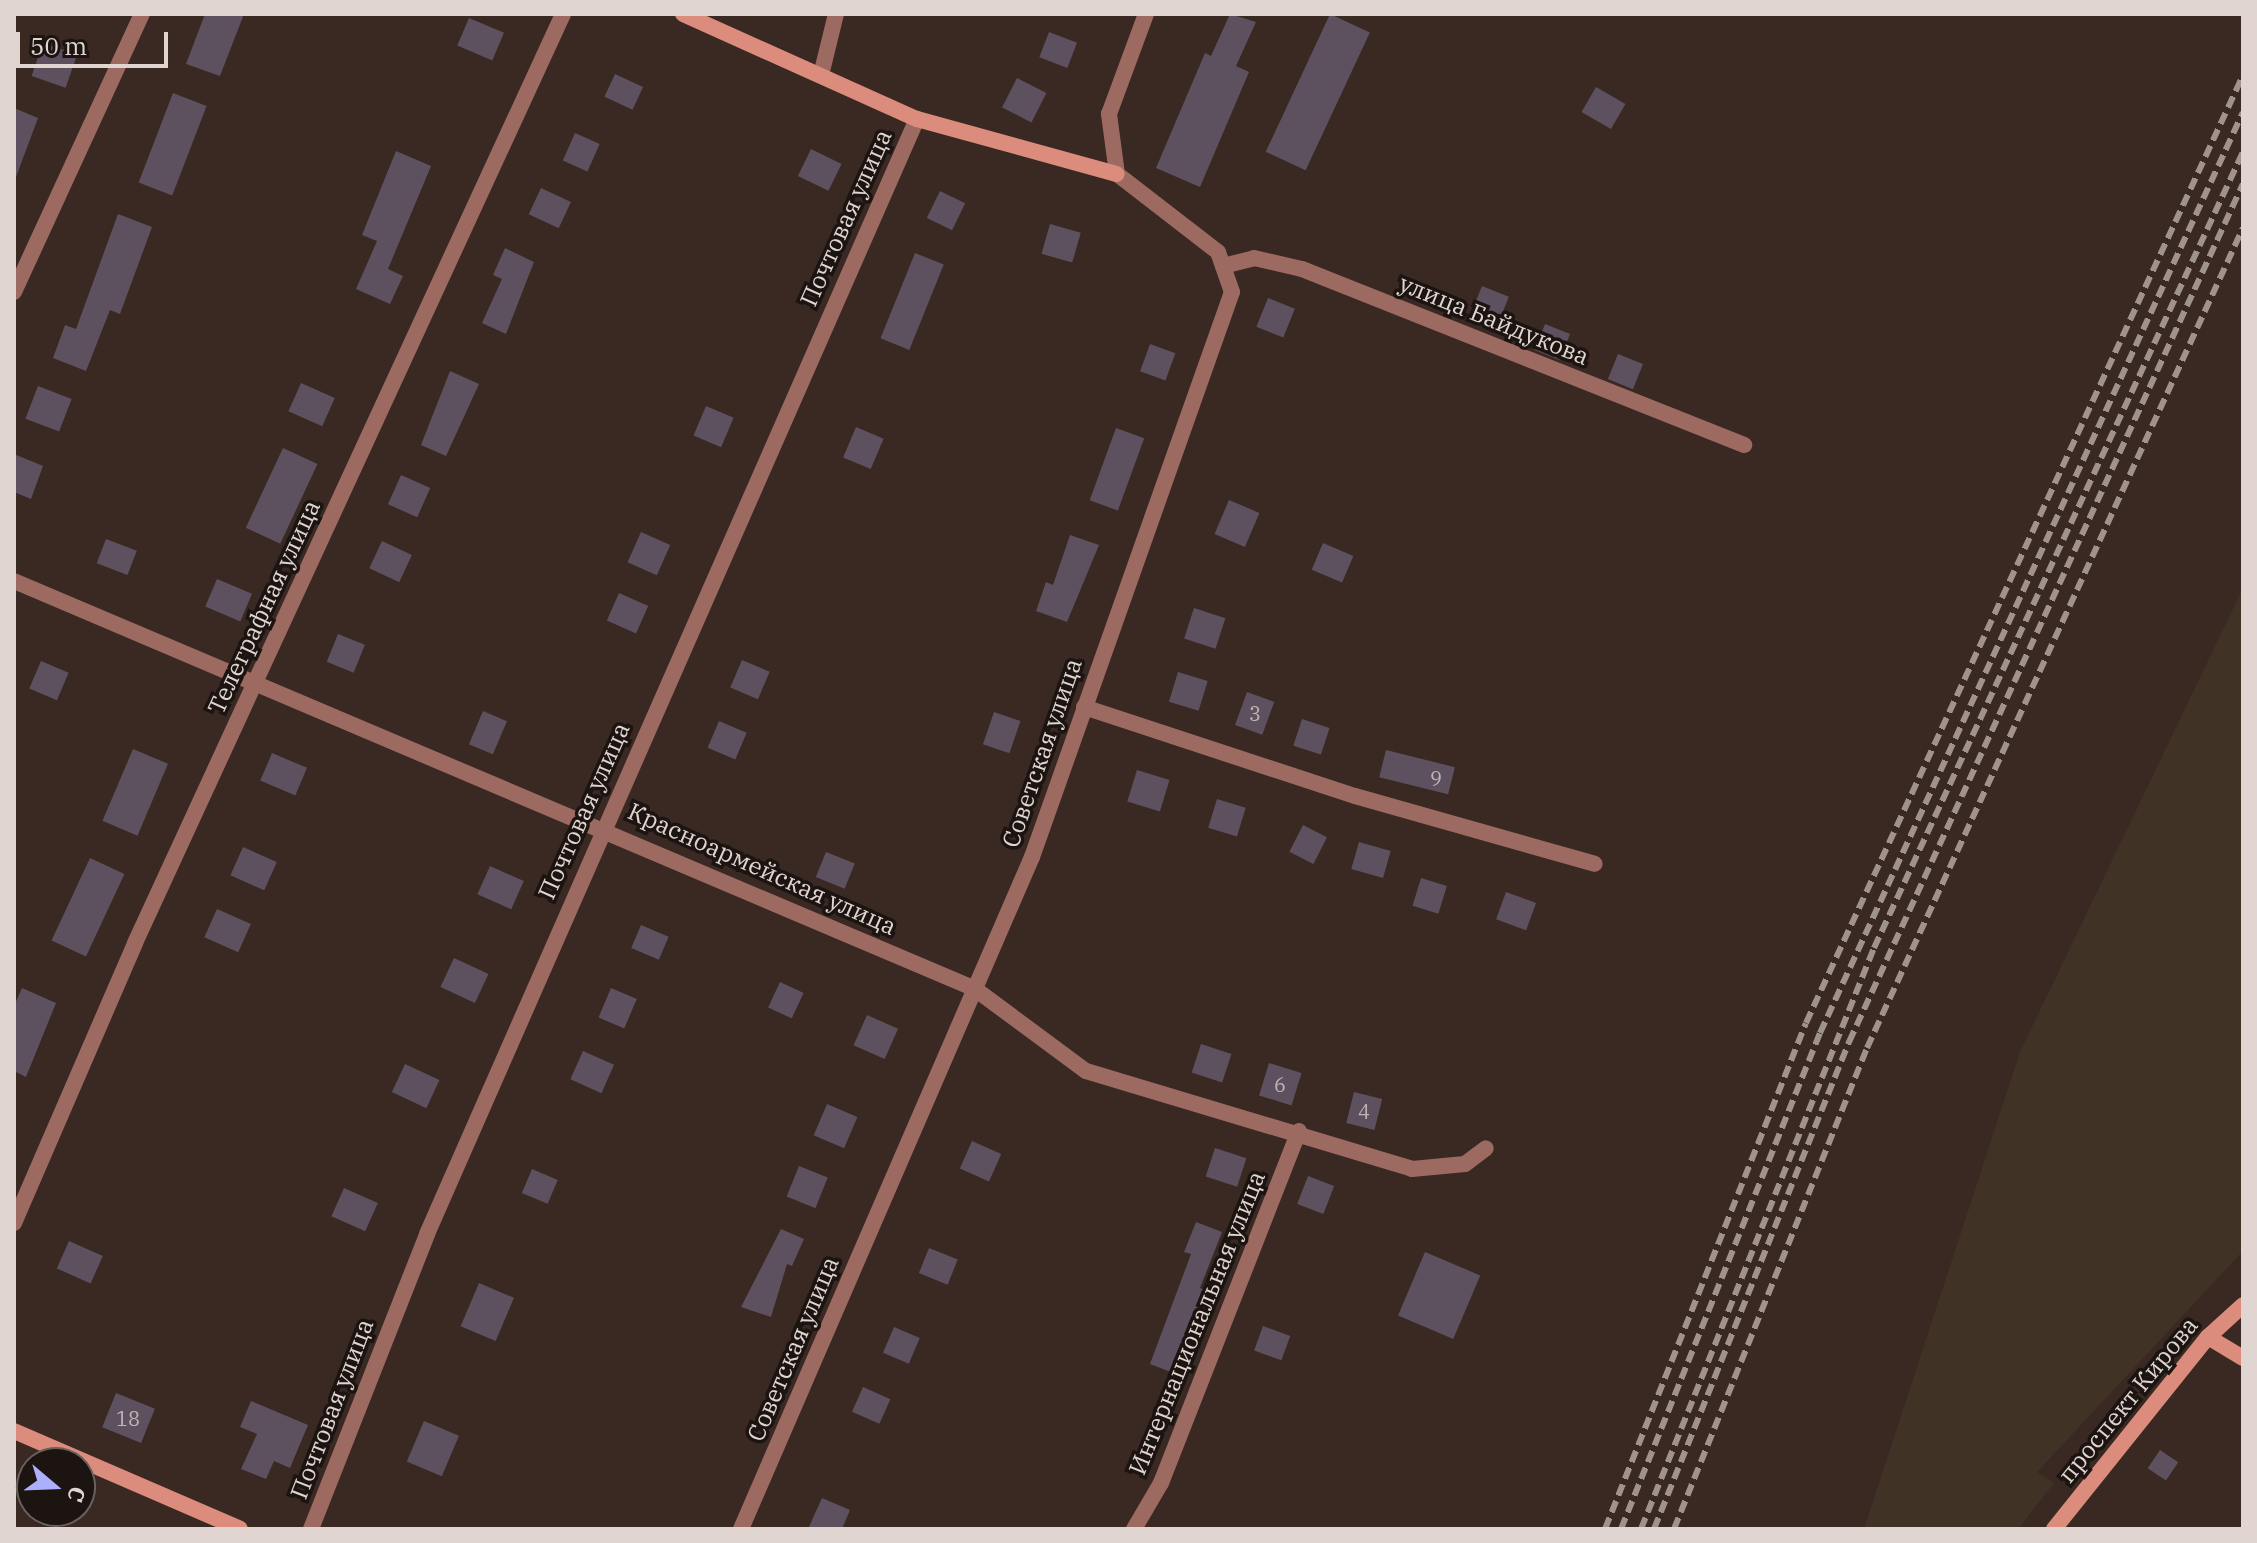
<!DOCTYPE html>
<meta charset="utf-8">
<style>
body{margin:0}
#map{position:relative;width:2257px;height:1543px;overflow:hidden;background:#392922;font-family:"IBM Plex Serif",serif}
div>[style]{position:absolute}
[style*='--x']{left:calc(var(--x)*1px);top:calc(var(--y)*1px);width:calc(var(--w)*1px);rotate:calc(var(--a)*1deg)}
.industrial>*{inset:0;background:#403225}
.building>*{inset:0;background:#5e515f;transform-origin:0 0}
.street>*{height:16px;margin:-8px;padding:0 8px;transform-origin:8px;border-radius:8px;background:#9d6a61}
.secondary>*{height:16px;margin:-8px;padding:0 8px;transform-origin:8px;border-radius:8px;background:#dc8c7c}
.rail>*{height:6px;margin-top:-3px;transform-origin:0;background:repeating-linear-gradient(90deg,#a0938d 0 12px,transparent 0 18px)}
span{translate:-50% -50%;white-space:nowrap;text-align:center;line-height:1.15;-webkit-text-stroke:7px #1b1411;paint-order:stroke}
.number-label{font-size:20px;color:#c0b4b4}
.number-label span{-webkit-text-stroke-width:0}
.street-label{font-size:24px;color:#e0d5d0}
.frame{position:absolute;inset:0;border:16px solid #e0d5d0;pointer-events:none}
.north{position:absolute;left:16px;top:1447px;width:80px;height:80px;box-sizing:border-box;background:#1b1411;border:2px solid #6a615d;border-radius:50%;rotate:109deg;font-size:22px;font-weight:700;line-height:32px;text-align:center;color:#e0d5d0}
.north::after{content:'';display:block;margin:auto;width:28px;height:36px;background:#acaffb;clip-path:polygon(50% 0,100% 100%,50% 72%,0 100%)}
.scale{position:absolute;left:16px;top:32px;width:152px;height:36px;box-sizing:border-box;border:4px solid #e0d5d0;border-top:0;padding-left:10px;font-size:24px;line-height:28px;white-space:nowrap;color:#e0d5d0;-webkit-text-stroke:6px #1b1411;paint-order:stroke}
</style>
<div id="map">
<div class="industrial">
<i style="clip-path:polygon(2243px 588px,2243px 1251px,2037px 1472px,2054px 1483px,2018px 1529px,1864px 1529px,2020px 1052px)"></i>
</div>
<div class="building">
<i style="clip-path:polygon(205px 14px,244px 14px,220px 76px,186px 64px)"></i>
<i style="clip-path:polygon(1230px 14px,1256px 22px,1236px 66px,1249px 72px,1200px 187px,1156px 168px,1205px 53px,1211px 56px)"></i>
<i style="left:1330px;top:14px;width:44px;height:152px;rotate:25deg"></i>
<i style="left:469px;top:18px;width:38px;height:30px;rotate:23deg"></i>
<i style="left:1049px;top:32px;width:30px;height:27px;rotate:21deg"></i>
<i style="left:43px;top:43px;width:36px;height:35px;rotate:19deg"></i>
<i style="left:615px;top:74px;width:31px;height:25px;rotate:25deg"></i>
<i style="left:1017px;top:78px;width:33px;height:33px;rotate:27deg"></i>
<i style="left:1596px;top:87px;width:34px;height:29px;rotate:30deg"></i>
<i style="left:173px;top:93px;width:36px;height:96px;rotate:21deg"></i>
<i style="clip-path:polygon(14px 108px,38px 118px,16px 177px,14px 177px)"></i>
<i style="left:575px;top:133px;width:27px;height:30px;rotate:24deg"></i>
<i style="left:811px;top:149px;width:34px;height:30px;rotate:26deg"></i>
<i style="clip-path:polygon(396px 151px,431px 166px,388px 269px,403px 276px,390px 304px,356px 289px,377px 241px,362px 235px)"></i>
<i style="left:541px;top:188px;width:33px;height:29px;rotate:25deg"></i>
<i style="left:940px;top:191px;width:28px;height:30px;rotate:26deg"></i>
<i style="clip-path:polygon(118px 214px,152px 227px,120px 314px,110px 310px,86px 371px,53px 358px,65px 325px,76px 329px)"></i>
<i style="left:1050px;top:224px;width:32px;height:31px;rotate:16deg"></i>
<i style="clip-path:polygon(505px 248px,534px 262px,506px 334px,482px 323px,502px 279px,493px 275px)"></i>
<i style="left:915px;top:253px;width:31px;height:92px;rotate:22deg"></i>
<i style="left:1482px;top:286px;width:29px;height:34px;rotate:22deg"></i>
<i style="left:1268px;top:298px;width:29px;height:31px;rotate:22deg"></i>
<i style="left:1545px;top:324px;width:27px;height:28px;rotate:22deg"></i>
<i style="left:1150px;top:344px;width:27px;height:29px;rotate:20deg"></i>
<i style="left:1618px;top:354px;width:27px;height:27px;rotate:22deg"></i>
<i style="clip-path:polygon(450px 371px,479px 384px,446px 456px,421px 445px)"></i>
<i style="left:301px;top:383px;width:37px;height:31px;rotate:24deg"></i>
<i style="left:38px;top:386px;width:36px;height:35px;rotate:21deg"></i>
<i style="left:706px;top:406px;width:30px;height:32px;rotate:23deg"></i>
<i style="left:856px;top:427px;width:30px;height:33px;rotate:23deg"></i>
<i style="left:1116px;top:428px;width:30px;height:77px;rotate:20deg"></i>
<i style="left:283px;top:448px;width:38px;height:88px;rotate:25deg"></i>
<i style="clip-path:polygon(14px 454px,43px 466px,31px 499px,14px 492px)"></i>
<i style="left:401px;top:475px;width:32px;height:32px;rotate:24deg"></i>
<i style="left:1229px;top:500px;width:33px;height:37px;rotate:23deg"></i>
<i style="left:641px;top:532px;width:32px;height:33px;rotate:24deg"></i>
<i style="clip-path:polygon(1070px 535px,1099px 545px,1067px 622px,1036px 611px,1046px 582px,1053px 585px)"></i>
<i style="left:106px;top:539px;width:33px;height:26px;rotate:21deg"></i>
<i style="left:382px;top:541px;width:33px;height:30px;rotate:25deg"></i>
<i style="left:1323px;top:543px;width:33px;height:29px;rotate:23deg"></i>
<i style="left:217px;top:579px;width:38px;height:30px;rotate:23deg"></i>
<i style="left:619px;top:593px;width:32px;height:30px;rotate:24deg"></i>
<i style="left:1194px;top:608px;width:33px;height:32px;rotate:18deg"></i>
<i style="left:338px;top:634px;width:29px;height:30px;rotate:22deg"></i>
<i style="left:742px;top:660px;width:30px;height:30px;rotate:23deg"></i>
<i style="left:41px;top:661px;width:30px;height:30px;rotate:23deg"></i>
<i style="left:1178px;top:672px;width:31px;height:31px;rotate:17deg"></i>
<i style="left:1247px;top:692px;width:29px;height:35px;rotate:20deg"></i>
<i style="left:483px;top:711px;width:26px;height:36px;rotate:23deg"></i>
<i style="left:994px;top:712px;width:28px;height:34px;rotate:19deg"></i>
<i style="left:1302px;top:719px;width:29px;height:28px;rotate:18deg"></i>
<i style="left:719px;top:721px;width:30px;height:29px;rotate:23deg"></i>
<i style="left:133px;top:749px;width:38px;height:78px;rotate:23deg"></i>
<i style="left:1386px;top:750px;width:71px;height:28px;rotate:14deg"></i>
<i style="left:272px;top:753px;width:38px;height:30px;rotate:23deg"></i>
<i style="left:1137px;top:770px;width:34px;height:33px;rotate:17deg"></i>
<i style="left:1217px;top:799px;width:30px;height:30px;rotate:17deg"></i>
<i style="left:1303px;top:825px;width:27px;height:30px;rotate:27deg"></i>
<i style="left:1359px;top:842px;width:33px;height:28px;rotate:16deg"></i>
<i style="left:243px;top:847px;width:37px;height:31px;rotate:24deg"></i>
<i style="left:826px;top:852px;width:31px;height:27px;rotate:22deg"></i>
<i style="left:90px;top:858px;width:38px;height:91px;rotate:25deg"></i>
<i style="left:490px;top:866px;width:37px;height:31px;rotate:24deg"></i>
<i style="left:1421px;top:878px;width:27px;height:29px;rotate:17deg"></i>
<i style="left:1506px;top:892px;width:32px;height:29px;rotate:20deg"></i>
<i style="left:217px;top:909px;width:37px;height:31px;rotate:24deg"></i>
<i style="left:641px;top:925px;width:30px;height:25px;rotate:23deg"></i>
<i style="left:454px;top:958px;width:38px;height:32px;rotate:25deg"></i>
<i style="left:780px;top:982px;width:26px;height:28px;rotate:25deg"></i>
<i style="clip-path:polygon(22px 988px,56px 1003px,26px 1077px,14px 1071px,14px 1006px)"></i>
<i style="left:611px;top:988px;width:28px;height:32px;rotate:23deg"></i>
<i style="left:867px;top:1015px;width:34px;height:33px;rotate:24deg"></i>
<i style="left:1201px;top:1044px;width:32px;height:30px;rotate:18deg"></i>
<i style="left:583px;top:1051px;width:34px;height:31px;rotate:24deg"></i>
<i style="left:1269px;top:1063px;width:34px;height:34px;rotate:17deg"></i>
<i style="left:405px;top:1064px;width:38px;height:31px;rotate:25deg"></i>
<i style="left:1354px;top:1092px;width:29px;height:32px;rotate:14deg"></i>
<i style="left:827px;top:1104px;width:33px;height:34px;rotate:23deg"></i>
<i style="left:972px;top:1141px;width:32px;height:30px;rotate:24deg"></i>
<i style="left:1215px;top:1148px;width:33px;height:30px;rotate:18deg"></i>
<i style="left:799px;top:1166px;width:31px;height:33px;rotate:22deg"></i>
<i style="left:532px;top:1169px;width:28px;height:26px;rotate:23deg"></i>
<i style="left:1308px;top:1176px;width:28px;height:30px;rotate:21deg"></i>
<i style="left:344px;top:1188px;width:37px;height:31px;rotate:24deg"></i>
<i style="clip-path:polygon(1196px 1222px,1222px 1232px,1200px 1288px,1210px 1292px,1181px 1376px,1150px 1364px,1191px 1254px,1184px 1252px)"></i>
<i style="clip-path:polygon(781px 1229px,804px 1239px,792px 1266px,787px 1264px,771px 1317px,741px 1307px)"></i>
<i style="left:69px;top:1241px;width:37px;height:30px;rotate:24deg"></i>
<i style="left:929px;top:1248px;width:31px;height:27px;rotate:22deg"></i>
<i style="left:1425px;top:1252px;width:60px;height:69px;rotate:23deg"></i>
<i style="left:479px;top:1283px;width:38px;height:47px;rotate:23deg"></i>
<i style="left:1263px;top:1326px;width:29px;height:26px;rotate:20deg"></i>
<i style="left:894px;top:1327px;width:28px;height:28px;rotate:23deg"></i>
<i style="left:863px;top:1387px;width:30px;height:27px;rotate:24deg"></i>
<i style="left:116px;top:1393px;width:42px;height:37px;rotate:22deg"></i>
<i style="clip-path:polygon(251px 1401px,308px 1425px,290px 1468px,274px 1461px,266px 1479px,241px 1469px,257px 1434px,240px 1427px)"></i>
<i style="left:424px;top:1421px;width:38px;height:44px;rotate:23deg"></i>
<i style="left:2160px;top:1450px;width:22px;height:22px;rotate:34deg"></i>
<i style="clip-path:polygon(822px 1498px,850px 1510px,842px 1529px,808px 1529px)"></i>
</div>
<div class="street">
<i style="--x:822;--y:71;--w:59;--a:-76.2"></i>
<i style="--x:1223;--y:266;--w:32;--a:-14"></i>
<i style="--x:1254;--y:258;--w:49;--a:12.9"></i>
<i style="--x:1302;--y:269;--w:476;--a:21.7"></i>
<i style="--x:14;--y:292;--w:306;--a:-65.3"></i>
<i style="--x:14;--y:581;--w:1044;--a:23"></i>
<i style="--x:975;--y:989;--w:138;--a:36.5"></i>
<i style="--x:1086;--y:1071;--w:340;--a:16.7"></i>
<i style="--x:1412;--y:1169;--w:53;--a:-5.4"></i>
<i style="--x:1465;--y:1164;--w:26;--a:-37"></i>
<i style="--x:1084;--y:707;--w:285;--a:18.2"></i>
<i style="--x:1355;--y:796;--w:249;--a:15.8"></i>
<i style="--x:14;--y:1223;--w:305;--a:-66.6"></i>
<i style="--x:135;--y:943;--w:1023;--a:-65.26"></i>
<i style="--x:311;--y:1529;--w:317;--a:-68.5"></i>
<i style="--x:427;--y:1234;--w:1218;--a:-66.28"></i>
<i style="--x:741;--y:1529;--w:732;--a:-66.59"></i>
<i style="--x:1032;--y:857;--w:599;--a:-70.51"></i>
<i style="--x:1232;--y:292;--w:42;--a:-109.3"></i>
<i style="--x:1218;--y:252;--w:128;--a:-142.3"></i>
<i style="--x:1117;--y:174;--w:61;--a:-97.6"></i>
<i style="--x:1109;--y:114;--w:107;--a:-69.7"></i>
<i style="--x:1134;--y:1529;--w:53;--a:-59.6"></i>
<i style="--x:1161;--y:1483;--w:378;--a:-68.6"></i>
</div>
<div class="secondary">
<i style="--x:683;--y:14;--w:256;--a:24.2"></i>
<i style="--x:917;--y:119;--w:207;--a:15.4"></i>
<i style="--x:2208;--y:1337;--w:41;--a:31"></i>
<i style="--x:14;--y:1431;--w:246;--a:23.4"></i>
<i style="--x:2054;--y:1529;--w:246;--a:-51.3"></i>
<i style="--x:2208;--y:1337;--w:47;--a:-42.4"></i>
</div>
<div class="rail">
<i style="--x:1605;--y:1529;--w:544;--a:-68.34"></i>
<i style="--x:1806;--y:1023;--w:1044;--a:-65.25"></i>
<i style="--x:1621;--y:1529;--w:534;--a:-68.14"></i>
<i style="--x:1820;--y:1033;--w:1013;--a:-65.33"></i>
<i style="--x:1641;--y:1529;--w:626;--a:-68.15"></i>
<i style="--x:1874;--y:948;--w:877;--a:-65.13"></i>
<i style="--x:1654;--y:1529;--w:525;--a:-68.18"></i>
<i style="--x:1849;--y:1042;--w:944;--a:-65.34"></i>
<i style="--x:1674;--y:1529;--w:518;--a:-68.14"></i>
<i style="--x:1867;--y:1048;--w:902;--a:-65.37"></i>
</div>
<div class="number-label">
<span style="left:1255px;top:713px">3</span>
<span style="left:1436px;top:778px">9</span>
<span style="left:1280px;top:1084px">6</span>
<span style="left:1364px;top:1111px">4</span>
<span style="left:128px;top:1418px">18</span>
</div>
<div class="street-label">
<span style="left:846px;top:218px;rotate:-66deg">Почтовая улица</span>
<span style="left:1494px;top:320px;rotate:22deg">улица Байдукова</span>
<span style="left:264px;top:607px;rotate:-65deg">Телеграфная улица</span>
<span style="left:1042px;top:753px;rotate:-71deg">Советская улица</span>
<span style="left:584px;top:811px;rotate:-66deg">Почтовая улица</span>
<span style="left:762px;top:869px;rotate:24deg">Красноармейская улица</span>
<span style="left:1197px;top:1323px;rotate:-68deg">Интернациональная улица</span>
<span style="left:793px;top:1349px;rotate:-67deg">Советская улица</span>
<span style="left:2128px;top:1400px;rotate:-51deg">проспект Кирова</span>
<span style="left:332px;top:1409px;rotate:-69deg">Почтовая улица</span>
</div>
<div class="frame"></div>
<div class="north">С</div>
<div class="scale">50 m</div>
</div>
